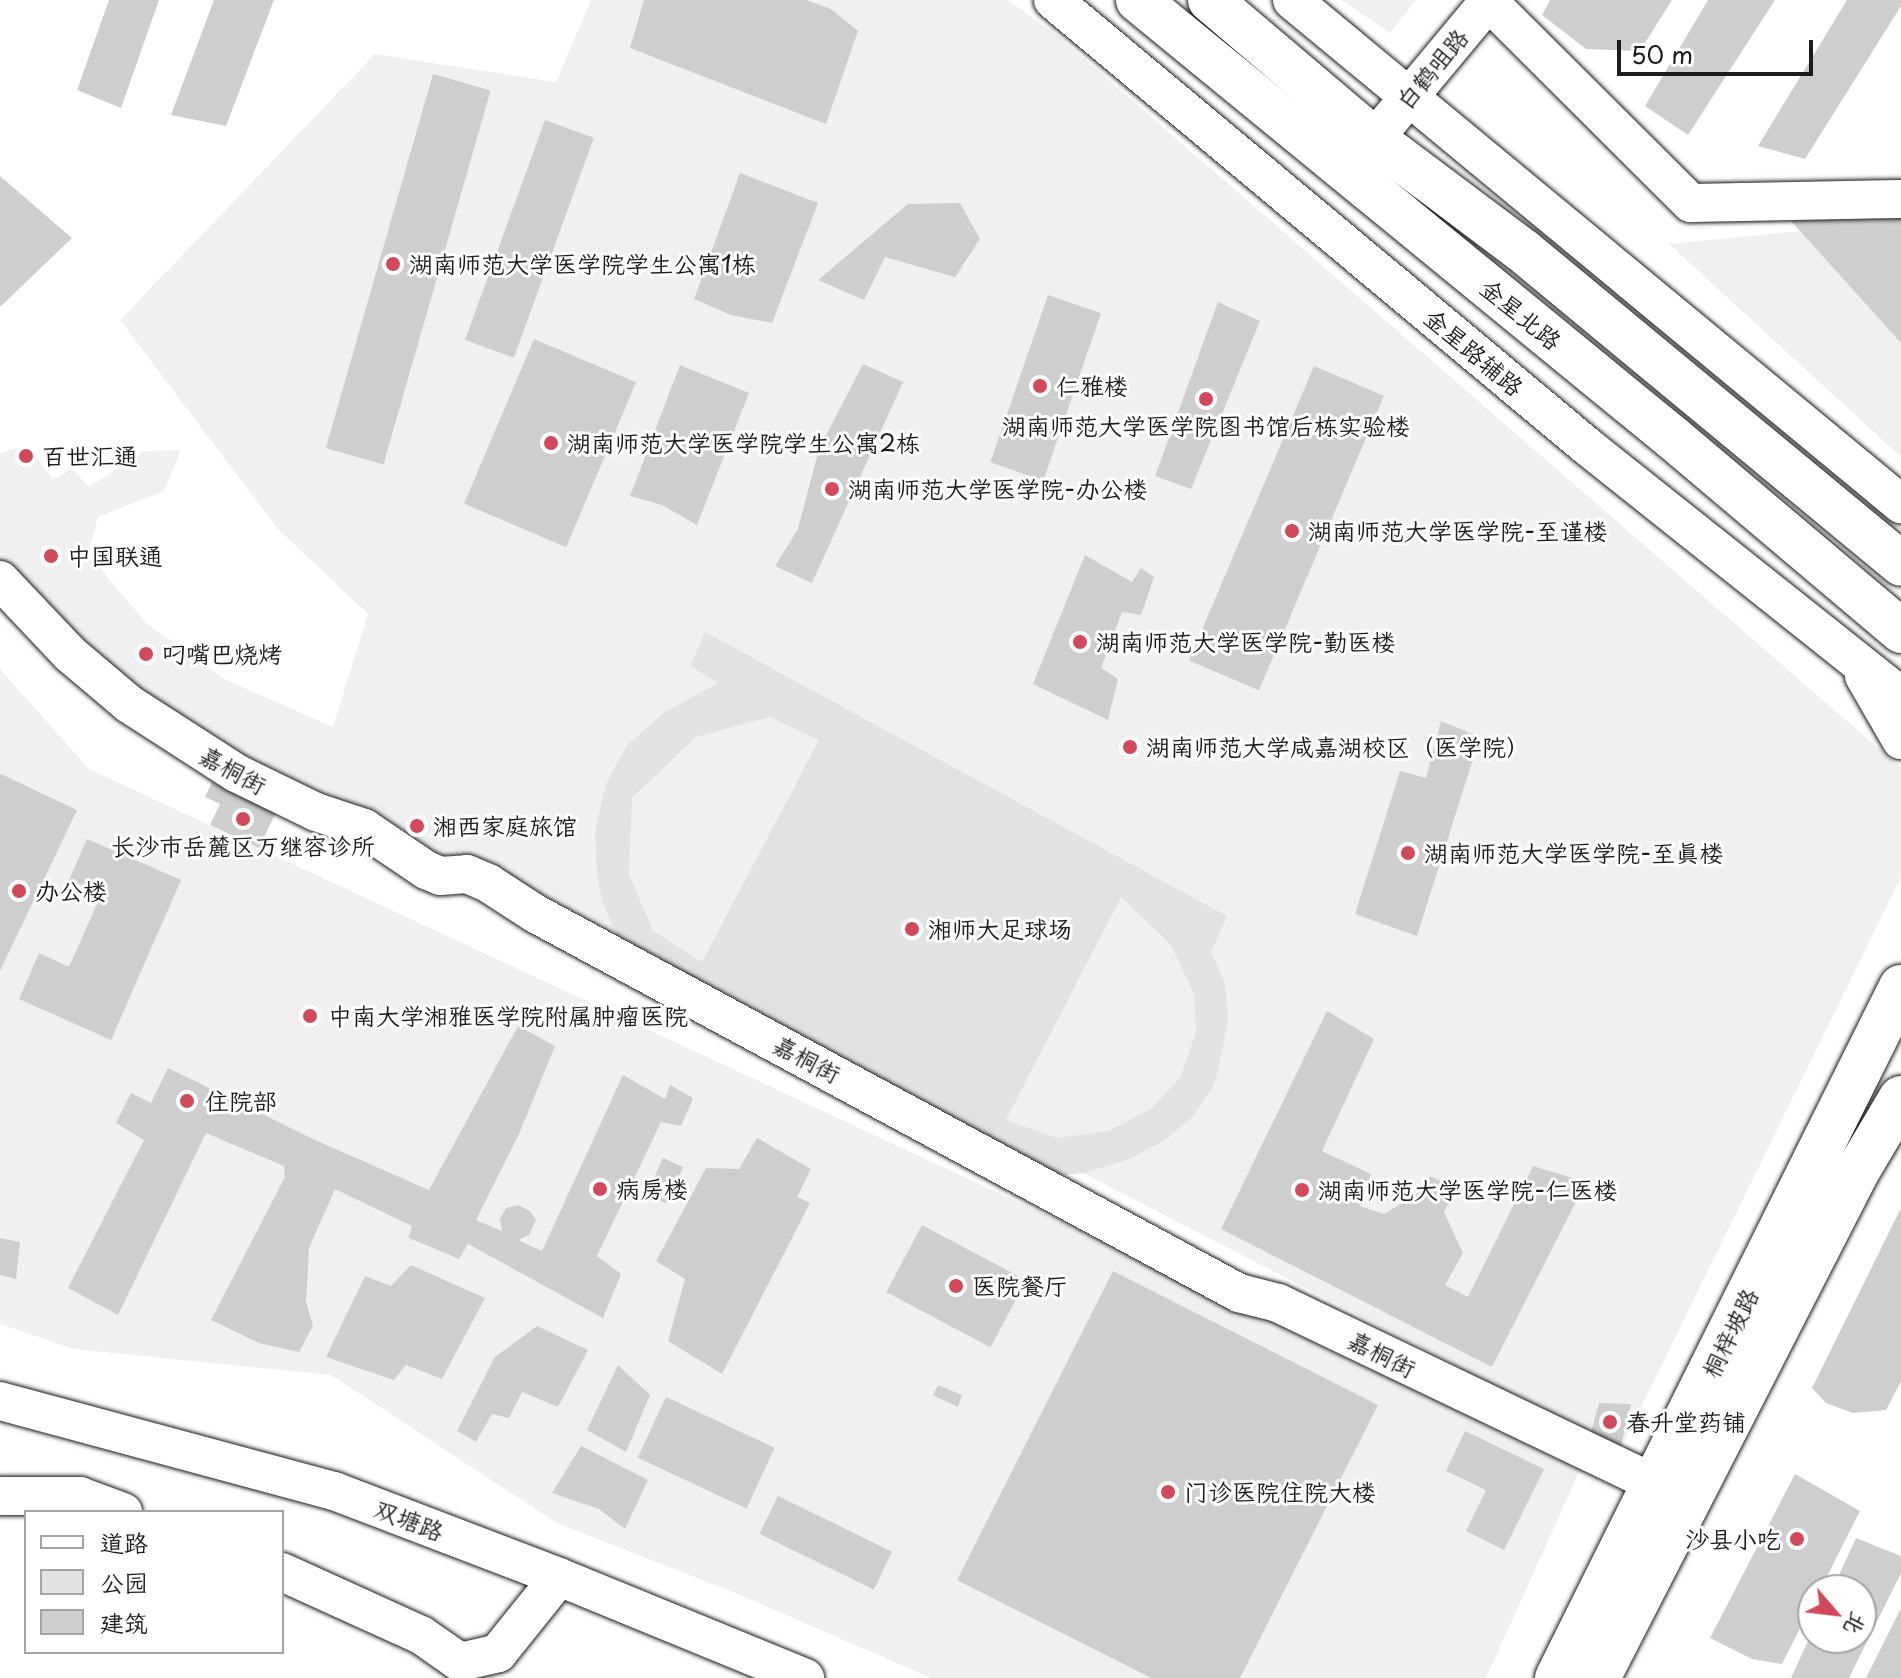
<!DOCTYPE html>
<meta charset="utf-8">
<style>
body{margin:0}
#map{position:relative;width:1901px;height:1678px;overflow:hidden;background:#fff;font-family:"Playpen Sans","LXGW WenKai TC",sans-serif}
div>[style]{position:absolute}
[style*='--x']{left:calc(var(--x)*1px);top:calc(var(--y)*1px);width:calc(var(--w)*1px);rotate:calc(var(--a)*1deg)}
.built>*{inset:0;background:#f0f0f0}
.green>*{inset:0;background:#e2e2e2}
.building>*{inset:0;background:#cecece;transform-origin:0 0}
.roads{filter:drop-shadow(0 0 2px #1c1c1c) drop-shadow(0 0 2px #1c1c1c)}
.minor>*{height:38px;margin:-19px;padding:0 19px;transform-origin:19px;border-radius:19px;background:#fff}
.major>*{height:44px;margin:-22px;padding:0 22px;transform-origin:22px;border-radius:22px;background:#fff}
.dots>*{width:22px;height:22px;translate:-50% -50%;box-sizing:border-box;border:4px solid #fff;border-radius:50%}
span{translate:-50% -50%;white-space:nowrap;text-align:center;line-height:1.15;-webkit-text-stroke:6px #fff;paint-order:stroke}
.street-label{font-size:24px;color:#1c1c1c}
.poi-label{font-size:24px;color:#1c1c1c}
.left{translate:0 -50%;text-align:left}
.right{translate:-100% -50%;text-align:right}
.legend{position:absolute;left:24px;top:1510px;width:260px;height:144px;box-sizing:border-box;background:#fff;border:2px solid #a4a4a4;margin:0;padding:10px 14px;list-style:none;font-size:24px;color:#1c1c1c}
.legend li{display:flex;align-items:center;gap:16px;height:40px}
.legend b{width:40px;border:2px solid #a4a4a4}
.north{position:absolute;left:1797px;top:1574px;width:80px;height:80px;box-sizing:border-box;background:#fff;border:2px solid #a4a4a4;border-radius:50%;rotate:118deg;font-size:22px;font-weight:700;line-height:32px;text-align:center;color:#1c1c1c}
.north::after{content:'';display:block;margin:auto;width:28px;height:36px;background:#d1495b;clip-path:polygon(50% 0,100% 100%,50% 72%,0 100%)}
.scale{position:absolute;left:1617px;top:40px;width:196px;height:36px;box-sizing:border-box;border:4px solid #1c1c1c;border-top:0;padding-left:10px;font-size:24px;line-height:28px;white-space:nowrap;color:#1c1c1c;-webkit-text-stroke:6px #fff;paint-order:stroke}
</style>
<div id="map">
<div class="built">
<i style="clip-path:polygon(591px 0,1008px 0,1058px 36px,1901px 768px,1901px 877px,1620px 1450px,460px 852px,434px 871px,254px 783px,0 576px,0 453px,27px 445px,53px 479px,72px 469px,89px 487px,144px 451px,181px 450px,164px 491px,98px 517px,88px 554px,147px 624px,226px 680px,333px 727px,368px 614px,277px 528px,120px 320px,375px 54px,556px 82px)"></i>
<i style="clip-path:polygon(1341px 0,1416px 0,1390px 33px)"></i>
<i style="clip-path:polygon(1901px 221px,1901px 457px,1669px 244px)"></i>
<i style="clip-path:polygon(0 669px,89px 769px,1151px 1264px,1580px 1470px,1486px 1678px,931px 1678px,738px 1594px,557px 1523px,331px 1375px,74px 1349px,0 1324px)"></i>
</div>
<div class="green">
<i style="clip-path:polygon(evenodd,705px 632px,1227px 916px,1211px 952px,1225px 983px,1228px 1018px,1222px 1052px,1214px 1086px,1192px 1117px,1165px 1140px,1129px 1159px,1085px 1173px,1047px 1176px,618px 938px,602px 901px,597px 873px,595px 831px,606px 784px,627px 745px,665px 712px,718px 683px,690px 666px,705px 632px,770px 717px,819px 740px,702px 962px,653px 931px,629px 874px,632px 798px,696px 737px,770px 717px,705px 632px,1121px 897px,1171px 945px,1194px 994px,1196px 1032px,1180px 1078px,1152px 1108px,1109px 1131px,1057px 1138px,1006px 1120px,1121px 897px)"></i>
</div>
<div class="building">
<i style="clip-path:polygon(109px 0,159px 0,121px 108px,77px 90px)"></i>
<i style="clip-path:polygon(214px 0,274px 0,226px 126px,171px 115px)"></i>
<i style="clip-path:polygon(644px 0,806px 0,831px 9px,858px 31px,826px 124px,630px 48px)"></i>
<i style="clip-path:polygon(1550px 0,1672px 0,1640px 51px,1586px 49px,1542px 15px)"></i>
<i style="clip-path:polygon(1708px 0,1775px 0,1688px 135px,1645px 106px)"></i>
<i style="clip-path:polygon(1847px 0,1901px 0,1901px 6px,1805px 159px,1758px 146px)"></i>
<i style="left:433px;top:74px;width:60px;height:389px;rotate:16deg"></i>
<i style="left:545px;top:120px;width:52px;height:234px;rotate:20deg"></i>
<i style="clip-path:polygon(740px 173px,818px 203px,772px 323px,731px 315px,694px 299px)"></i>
<i style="clip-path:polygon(0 176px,72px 238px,0 307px)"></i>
<i style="clip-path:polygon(1901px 199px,1901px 343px,1773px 201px)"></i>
<i style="clip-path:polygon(960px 203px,980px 239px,955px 277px,885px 257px,864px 300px,818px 280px,908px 204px)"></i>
<i style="left:1048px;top:295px;width:56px;height:177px;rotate:19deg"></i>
<i style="clip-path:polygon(1218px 302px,1260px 321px,1191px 489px,1155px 476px)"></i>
<i style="left:534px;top:339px;width:111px;height:179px;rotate:23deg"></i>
<i style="clip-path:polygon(863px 364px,903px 382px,812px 583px,775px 566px,798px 529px,819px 449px)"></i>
<i style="clip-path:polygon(680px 365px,749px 393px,697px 525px,662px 505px,630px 496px)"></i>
<i style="left:1314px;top:366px;width:76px;height:320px;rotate:23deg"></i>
<i style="clip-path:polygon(1085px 555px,1132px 582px,1141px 568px,1154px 577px,1141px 615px,1122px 612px,1101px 668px,1118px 679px,1108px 720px,1033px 684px)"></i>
<i style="clip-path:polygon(1441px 721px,1480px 737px,1417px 936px,1355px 914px,1400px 771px,1426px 778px)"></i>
<i style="clip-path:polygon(1px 774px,77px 810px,0 971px,0 776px)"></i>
<i style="clip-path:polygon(212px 782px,276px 812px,259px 848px,210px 825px,220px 804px,205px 797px)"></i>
<i style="clip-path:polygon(87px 839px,181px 880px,111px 1040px,19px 999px,39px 953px,69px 967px,101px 895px,69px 880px)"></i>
<i style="clip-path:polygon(1327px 1011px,1374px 1039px,1322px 1151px,1371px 1174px,1360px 1206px,1384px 1214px,1420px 1192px,1430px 1176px,1456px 1188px,1444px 1212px,1463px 1253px,1445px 1285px,1468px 1297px,1533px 1166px,1586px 1182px,1492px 1367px,1221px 1229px)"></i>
<i style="clip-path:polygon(518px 1026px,555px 1046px,519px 1134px,476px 1220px,502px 1231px,500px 1219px,506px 1208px,518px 1205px,530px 1211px,536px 1220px,529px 1235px,518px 1240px,542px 1251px,623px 1075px,665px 1099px,670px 1085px,693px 1098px,681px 1126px,661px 1122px,597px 1256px,621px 1274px,603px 1318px,468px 1244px,459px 1259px,409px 1238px,412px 1226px,335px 1189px,309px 1248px,306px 1302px,313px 1326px,299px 1352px,259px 1343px,211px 1320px,285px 1177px,284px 1166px,206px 1133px,118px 1315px,68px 1288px,144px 1140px,116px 1123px,131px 1093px,151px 1103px,168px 1068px,315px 1140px,429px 1190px)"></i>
<i style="clip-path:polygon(757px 1138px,811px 1169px,797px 1197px,810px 1203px,722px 1374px,668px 1341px,685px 1279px,656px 1261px,706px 1168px,739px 1169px)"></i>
<i style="left:663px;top:1158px;width:22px;height:40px;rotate:24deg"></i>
<i style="clip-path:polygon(1901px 1208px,1901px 1381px,1886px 1410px,1853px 1413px,1826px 1403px,1812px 1388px)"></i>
<i style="left:922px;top:1225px;width:118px;height:76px;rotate:28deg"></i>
<i style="clip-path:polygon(0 1238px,20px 1242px,16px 1279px,0 1275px)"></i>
<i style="clip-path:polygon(411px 1265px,485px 1298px,442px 1379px,406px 1365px,394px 1380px,326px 1357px,365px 1276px,391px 1286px)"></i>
<i style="clip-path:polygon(1113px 1271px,1378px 1405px,1240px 1678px,1151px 1678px,957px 1580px)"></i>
<i style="clip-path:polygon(537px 1326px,588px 1350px,558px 1407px,522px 1392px,509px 1418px,492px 1414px,476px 1442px,457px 1431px,495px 1357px)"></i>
<i style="clip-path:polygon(618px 1365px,650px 1395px,626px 1452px,587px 1430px)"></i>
<i style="clip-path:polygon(938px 1385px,962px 1395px,958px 1407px,933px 1395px)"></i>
<i style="left:666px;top:1397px;width:120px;height:67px;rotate:25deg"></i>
<i style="clip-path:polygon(1599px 1403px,1631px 1404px,1620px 1450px,1589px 1440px)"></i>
<i style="clip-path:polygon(1465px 1431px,1544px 1469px,1504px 1550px,1466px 1531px,1486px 1490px,1446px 1471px)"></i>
<i style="clip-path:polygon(581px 1446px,648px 1480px,625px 1529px,599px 1509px,552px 1493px)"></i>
<i style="clip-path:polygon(1795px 1474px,1860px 1511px,1820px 1590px,1813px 1590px,1813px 1603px,1782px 1664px,1752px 1659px,1710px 1638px)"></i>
<i style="left:778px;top:1496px;width:127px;height:42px;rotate:26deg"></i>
<i style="clip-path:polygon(1856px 1538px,1901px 1556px,1901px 1573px,1849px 1678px,1791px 1678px,1813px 1630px,1813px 1638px,1861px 1638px,1861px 1590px,1832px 1590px)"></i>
<i style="clip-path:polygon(1901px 1608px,1901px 1678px,1866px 1678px)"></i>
</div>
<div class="roads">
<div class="minor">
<i style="--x:1053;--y:0;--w:697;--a:39.88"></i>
<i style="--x:1588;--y:447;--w:400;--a:38.5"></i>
<i style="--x:1292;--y:0;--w:791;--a:39.61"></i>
<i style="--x:1489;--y:2;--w:285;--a:44.9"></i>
<i style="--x:1691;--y:203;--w:210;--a:-1.1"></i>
<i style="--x:1374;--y:139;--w:181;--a:-50.2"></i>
<i style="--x:0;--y:580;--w:102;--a:46.6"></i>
<i style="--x:70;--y:654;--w:77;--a:40.3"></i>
<i style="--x:129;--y:704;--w:127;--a:32.8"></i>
<i style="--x:236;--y:773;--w:89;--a:26"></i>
<i style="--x:316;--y:812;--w:51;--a:18.4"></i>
<i style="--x:364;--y:828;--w:75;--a:34.1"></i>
<i style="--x:426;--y:870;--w:15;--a:23"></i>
<i style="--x:440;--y:876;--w:27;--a:-4"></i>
<i style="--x:467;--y:874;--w:23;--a:23"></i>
<i style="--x:488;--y:883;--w:57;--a:32.9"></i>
<i style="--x:536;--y:914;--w:799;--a:28.33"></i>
<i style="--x:1239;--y:1293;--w:40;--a:14.4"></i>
<i style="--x:1278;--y:1303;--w:419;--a:25.6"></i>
<i style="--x:1864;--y:676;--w:74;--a:60"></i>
<i style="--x:0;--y:1401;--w:346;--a:15.1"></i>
<i style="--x:334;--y:1491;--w:241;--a:20.9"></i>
<i style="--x:559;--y:1577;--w:266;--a:22.3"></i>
<i style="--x:0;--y:1496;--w:80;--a:0"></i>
<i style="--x:80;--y:1496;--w:46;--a:20.4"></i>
<i style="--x:282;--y:1572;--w:153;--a:24.4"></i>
<i style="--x:421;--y:1635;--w:47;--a:34.7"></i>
<i style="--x:460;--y:1662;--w:39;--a:-13"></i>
<i style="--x:498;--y:1653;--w:97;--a:-51.2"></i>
</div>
<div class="major">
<i style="--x:1138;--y:0;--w:691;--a:39.31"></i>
<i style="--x:1673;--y:438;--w:299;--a:40.2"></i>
<i style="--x:1210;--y:0;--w:215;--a:40.3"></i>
<i style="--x:1374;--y:139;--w:185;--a:36.9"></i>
<i style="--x:1522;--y:250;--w:492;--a:39.6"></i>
<i style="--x:1557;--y:1678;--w:772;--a:-63.53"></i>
<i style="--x:1598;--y:1678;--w:568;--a:-62.89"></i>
<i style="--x:1857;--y:1172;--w:86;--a:-59.3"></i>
</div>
</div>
<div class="dots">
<i style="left:393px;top:264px;background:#d1495b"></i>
<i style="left:1040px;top:386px;background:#d1495b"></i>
<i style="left:1206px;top:399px;background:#d1495b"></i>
<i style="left:551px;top:443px;background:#d1495b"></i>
<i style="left:26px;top:456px;background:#d1495b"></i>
<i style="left:832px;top:489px;background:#d1495b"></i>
<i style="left:1292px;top:531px;background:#d1495b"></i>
<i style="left:51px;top:556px;background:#d1495b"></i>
<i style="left:1080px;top:642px;background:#d1495b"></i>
<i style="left:146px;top:654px;background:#d1495b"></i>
<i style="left:1130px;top:747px;background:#d1495b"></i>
<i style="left:243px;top:819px;background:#d1495b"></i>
<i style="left:417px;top:826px;background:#d1495b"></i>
<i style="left:1408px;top:853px;background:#d1495b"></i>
<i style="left:19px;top:891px;background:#d1495b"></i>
<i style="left:912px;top:929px;background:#d1495b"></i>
<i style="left:310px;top:1016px;background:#d1495b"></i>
<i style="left:187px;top:1101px;background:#d1495b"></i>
<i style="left:600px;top:1189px;background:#d1495b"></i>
<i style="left:1302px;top:1190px;background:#d1495b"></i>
<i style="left:956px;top:1286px;background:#d1495b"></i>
<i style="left:1610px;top:1422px;background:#d1495b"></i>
<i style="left:1168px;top:1492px;background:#d1495b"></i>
<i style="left:1797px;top:1539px;background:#d1495b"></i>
</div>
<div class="street-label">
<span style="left:1432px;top:69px;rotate:-50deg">白鹤咀路</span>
<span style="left:1521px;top:314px;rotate:39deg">金星北路</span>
<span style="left:1474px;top:352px;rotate:40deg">金星路辅路</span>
<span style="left:233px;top:770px;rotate:29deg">嘉桐街</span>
<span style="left:807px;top:1059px;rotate:28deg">嘉桐街</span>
<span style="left:1730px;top:1333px;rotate:-64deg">桐梓坡路</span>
<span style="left:1382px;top:1354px;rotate:27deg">嘉桐街</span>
<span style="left:409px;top:1520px;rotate:21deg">双塘路</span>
</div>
<div class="poi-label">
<span class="left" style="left:409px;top:264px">湖南师范大学医学院学生公寓1栋</span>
<span class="left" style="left:1056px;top:386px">仁雅楼</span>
<span style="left:1206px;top:426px">湖南师范大学医学院图书馆后栋实验楼</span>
<span class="left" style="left:567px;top:443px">湖南师范大学医学院学生公寓2栋</span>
<span class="left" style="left:42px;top:456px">百世汇通</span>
<span class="left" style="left:848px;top:489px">湖南师范大学医学院-办公楼</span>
<span class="left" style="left:1308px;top:531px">湖南师范大学医学院-至谨楼</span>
<span class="left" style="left:67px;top:556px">中国联通</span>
<span class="left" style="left:1096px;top:642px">湖南师范大学医学院-勤医楼</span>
<span class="left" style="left:162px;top:654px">叼嘴巴烧烤</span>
<span class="left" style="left:1146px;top:747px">湖南师范大学咸嘉湖校区（医学院）</span>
<span class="left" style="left:433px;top:826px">湘西家庭旅馆</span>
<span style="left:243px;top:846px">长沙市岳麓区万继容诊所</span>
<span class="left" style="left:1424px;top:853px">湖南师范大学医学院-至真楼</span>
<span class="left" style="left:35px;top:891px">办公楼</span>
<span class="left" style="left:928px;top:929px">湘师大足球场</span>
<span class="left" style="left:328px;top:1016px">中南大学湘雅医学院附属肿瘤医院</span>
<span class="left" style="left:205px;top:1101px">住院部</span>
<span class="left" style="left:616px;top:1189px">病房楼</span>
<span class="left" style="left:1318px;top:1190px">湖南师范大学医学院-仁医楼</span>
<span class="left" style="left:972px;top:1286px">医院餐厅</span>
<span class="left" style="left:1626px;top:1422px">春升堂药铺</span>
<span class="left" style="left:1184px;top:1492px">门诊医院住院大楼</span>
<span class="right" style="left:1781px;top:1539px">沙县小吃</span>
</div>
<ul class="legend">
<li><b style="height:10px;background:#fff"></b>道路</li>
<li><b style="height:22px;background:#e2e2e2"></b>公园</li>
<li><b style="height:22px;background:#cecece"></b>建筑</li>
</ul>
<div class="north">北</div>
<div class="scale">50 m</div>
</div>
